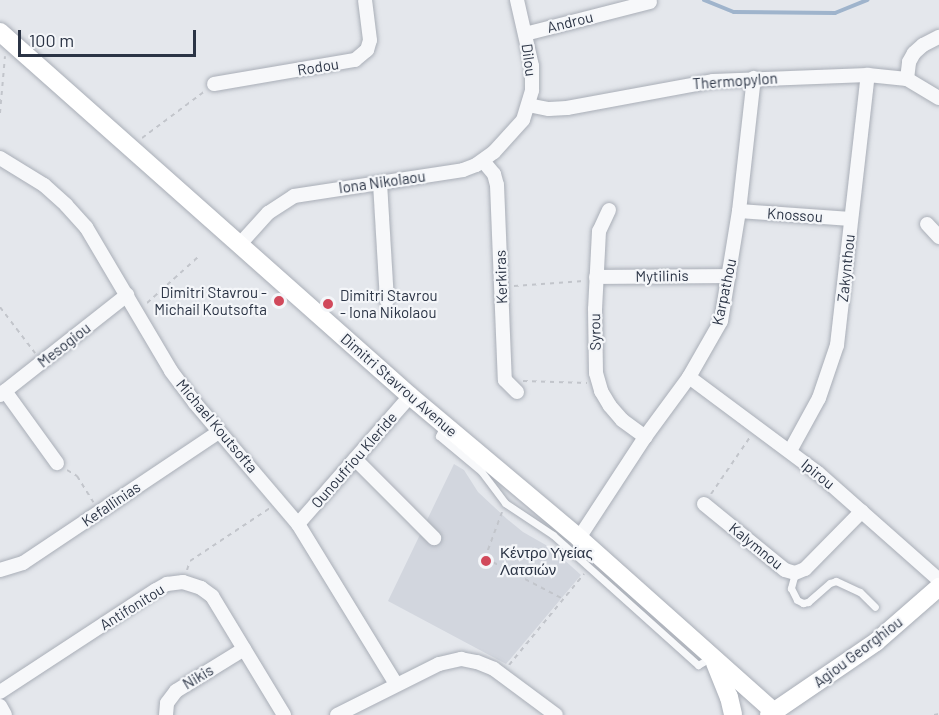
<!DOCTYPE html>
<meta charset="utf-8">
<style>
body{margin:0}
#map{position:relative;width:939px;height:715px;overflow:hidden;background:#e4e7ec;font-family:Barlow,sans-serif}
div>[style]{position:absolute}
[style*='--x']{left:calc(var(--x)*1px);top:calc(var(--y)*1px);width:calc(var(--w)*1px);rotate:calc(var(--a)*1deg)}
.built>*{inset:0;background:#d2d6de}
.stream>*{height:4px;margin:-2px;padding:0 2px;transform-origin:2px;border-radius:2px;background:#9fb4cc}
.path>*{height:2px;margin-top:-1px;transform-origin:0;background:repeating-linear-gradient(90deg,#c2c5cb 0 4.5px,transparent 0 9px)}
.roads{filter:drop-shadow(0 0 2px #a9aeb7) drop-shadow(0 0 2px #a9aeb7)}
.service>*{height:7px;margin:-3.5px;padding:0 3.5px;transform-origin:3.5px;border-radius:3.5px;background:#f7f8fa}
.minor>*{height:14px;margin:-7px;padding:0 7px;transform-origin:7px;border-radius:7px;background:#f7f8fa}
.secondary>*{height:18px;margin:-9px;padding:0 9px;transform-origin:9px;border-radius:9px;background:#fff}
.dots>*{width:16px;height:16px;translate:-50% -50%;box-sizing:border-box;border:3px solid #f4f6f9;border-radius:50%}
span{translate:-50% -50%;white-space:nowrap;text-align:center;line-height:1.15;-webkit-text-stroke:4.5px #f4f6f9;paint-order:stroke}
.street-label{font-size:15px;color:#2b3445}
.poi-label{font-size:15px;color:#2b3445}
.right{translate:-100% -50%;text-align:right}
.left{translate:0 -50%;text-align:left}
.scale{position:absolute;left:18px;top:30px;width:178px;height:27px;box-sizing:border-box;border:3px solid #2b3445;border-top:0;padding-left:8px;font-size:18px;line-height:21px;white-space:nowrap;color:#2b3445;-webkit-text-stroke:4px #f4f6f9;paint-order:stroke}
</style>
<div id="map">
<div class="built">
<i style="clip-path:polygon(454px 464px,464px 470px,478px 492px,507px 519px,523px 532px,551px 548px,581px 575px,506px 664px,388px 601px)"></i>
</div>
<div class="stream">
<i style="--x:704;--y:0;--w:32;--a:22"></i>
<i style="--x:734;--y:12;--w:101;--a:0.6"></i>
<i style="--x:835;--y:13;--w:35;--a:-22"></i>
</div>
<div class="path">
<i style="--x:0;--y:113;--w:57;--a:-85"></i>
<i style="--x:142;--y:138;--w:79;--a:-36.7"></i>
<i style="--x:514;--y:286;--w:70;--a:-4.1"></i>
<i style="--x:147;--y:303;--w:69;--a:-42"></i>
<i style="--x:0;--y:307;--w:58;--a:52.7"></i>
<i style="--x:523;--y:381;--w:64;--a:1.8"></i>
<i style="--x:67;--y:470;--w:12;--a:31"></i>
<i style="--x:77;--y:476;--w:31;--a:58"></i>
<i style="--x:711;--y:494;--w:69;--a:-55.6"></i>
<i style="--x:502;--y:512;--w:49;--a:110.3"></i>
<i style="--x:485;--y:558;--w:88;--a:27.7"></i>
<i style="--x:187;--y:570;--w:9;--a:-72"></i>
<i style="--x:190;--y:561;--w:96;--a:-33.5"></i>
<i style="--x:509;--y:665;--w:118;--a:-50.5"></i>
<i style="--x:934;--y:715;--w:5;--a:-11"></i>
</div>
<div class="roads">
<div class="service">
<i style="--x:443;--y:427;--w:10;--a:114"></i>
<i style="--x:439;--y:436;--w:55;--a:39.8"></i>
<i style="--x:481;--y:471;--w:40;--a:53"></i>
<i style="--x:505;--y:503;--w:58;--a:33.7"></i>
<i style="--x:553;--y:535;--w:195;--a:41.9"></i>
<i style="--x:698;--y:665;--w:16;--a:-30"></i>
<i style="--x:795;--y:573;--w:16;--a:105"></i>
<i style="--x:791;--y:588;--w:13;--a:63"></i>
<i style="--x:797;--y:600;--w:7;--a:27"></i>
<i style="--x:803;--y:603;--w:5;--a:-11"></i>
<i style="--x:808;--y:602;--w:29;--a:-41"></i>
<i style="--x:830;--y:583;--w:6;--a:-18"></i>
<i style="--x:836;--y:581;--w:26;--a:25"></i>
<i style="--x:860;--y:592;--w:21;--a:45"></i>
</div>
<div class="minor">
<i style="--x:525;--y:34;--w:129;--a:-14.4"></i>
<i style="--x:907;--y:79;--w:17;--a:-83"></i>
<i style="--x:909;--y:62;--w:10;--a:-61"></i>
<i style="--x:914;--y:53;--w:12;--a:-42"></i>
<i style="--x:923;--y:45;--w:18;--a:-27"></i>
<i style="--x:214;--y:84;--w:143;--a:-9.7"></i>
<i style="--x:355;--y:60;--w:16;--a:-40"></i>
<i style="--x:367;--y:50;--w:10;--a:-73"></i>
<i style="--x:370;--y:40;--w:40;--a:-97.1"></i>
<i style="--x:528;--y:105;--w:21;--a:11"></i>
<i style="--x:549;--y:109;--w:18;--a:-3"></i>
<i style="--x:567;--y:108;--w:148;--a:-10.5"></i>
<i style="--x:713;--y:81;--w:155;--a:-2.2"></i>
<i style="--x:868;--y:75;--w:39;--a:6"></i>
<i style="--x:907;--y:79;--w:37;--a:31"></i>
<i style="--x:0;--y:158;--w:52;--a:31.5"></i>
<i style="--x:44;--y:185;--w:30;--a:42"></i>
<i style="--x:66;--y:205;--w:30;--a:48"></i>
<i style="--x:86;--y:227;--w:167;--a:59.4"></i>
<i style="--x:171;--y:371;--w:40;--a:53"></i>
<i style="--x:195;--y:403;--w:159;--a:49.6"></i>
<i style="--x:298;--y:524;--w:188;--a:58.5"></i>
<i style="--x:483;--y:161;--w:17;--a:50"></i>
<i style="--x:494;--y:174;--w:11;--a:75"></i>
<i style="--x:497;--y:185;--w:195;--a:87.7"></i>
<i style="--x:505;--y:380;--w:17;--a:45"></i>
<i style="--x:380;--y:183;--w:118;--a:86.6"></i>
<i style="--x:609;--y:210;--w:23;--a:115"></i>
<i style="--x:599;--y:231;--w:78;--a:92.9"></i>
<i style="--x:595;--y:309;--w:64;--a:89.1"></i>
<i style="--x:596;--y:373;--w:19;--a:74"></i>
<i style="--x:601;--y:391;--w:17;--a:59"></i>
<i style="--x:610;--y:406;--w:18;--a:49"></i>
<i style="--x:622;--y:420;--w:29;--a:36"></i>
<i style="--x:739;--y:211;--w:112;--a:4.1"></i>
<i style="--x:927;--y:224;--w:18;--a:47"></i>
<i style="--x:240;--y:244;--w:42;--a:-47.9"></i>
<i style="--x:268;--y:213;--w:31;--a:-33"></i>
<i style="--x:294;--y:196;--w:171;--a:-8.7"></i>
<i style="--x:463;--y:170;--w:14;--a:-21"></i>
<i style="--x:476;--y:165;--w:22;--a:-36"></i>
<i style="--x:494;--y:152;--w:43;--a:-47.8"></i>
<i style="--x:523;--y:120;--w:31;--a:-73"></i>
<i style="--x:532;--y:90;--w:24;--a:-90"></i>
<i style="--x:532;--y:66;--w:68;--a:-102.8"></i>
<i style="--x:596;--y:277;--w:133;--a:-0.4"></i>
<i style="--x:689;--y:377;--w:161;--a:36.7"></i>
<i style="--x:818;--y:473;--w:162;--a:41.5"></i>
<i style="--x:5;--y:391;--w:89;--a:54.2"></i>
<i style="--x:0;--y:395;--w:162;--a:-38.2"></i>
<i style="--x:790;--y:451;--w:60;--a:-61.3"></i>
<i style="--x:819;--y:398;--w:56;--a:-71.2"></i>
<i style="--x:837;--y:345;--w:272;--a:-83.5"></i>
<i style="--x:355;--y:459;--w:112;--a:45"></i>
<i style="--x:704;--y:504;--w:104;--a:39.2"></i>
<i style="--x:785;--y:570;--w:10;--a:17"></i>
<i style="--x:795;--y:573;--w:11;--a:-22"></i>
<i style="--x:805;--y:569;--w:81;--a:-45.5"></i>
<i style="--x:298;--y:524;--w:170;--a:-48.8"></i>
<i style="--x:579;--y:538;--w:121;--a:-56.8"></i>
<i style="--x:645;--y:437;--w:74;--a:-53.7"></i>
<i style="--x:689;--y:377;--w:64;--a:-60.3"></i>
<i style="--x:721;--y:321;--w:111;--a:-80.7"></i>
<i style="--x:739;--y:211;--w:134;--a:-83.6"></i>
<i style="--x:0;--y:570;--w:24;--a:-17"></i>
<i style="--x:23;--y:563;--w:236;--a:-33.8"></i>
<i style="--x:0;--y:692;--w:186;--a:-33.2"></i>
<i style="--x:156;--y:590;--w:13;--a:-29"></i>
<i style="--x:167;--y:584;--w:16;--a:-7"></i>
<i style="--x:183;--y:582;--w:19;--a:18"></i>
<i style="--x:201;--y:588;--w:14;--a:36"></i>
<i style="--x:212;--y:596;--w:139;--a:58.8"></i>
<i style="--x:0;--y:706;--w:10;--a:61"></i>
<i style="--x:166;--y:715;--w:12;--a:-85"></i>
<i style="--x:167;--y:703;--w:15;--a:-53"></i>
<i style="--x:176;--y:691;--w:80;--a:-31.7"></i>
<i style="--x:337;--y:715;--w:114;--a:-26.6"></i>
<i style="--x:439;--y:664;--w:23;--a:-13"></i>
<i style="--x:461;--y:659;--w:16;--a:11"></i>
<i style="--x:477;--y:662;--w:18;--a:22"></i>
<i style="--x:494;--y:669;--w:77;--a:36.6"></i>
</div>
<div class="secondary">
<i style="--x:0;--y:32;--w:548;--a:41.6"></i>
<i style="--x:410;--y:396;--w:221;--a:40"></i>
<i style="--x:579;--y:538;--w:261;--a:41.7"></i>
<i style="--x:715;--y:663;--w:37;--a:68"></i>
<i style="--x:729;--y:697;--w:18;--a:77"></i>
<i style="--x:769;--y:715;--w:130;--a:-34.3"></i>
<i style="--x:876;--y:642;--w:84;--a:-41.1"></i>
</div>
</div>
<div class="dots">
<i style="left:279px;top:301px;background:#d1495b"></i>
<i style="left:328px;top:304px;background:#d1495b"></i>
<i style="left:486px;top:561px;background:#d1495b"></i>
</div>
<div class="street-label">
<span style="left:570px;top:22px;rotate:-14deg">Androu</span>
<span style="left:529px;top:60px;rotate:82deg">Dilou</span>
<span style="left:318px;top:67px;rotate:-9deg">Rodou</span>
<span style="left:735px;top:81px;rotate:-4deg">Thermopylon</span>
<span style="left:382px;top:182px;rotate:-8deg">Iona Nikolaou</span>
<span style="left:795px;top:215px;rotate:4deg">Knossou</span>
<span style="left:846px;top:268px;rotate:-84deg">Zakynthou</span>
<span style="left:662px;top:276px;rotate:-1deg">Mytilinis</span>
<span style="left:501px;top:277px;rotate:-92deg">Kerkiras</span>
<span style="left:724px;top:292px;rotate:-78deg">Karpathou</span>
<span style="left:595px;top:332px;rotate:-91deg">Syrou</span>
<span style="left:64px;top:345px;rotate:-38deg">Mesogiou</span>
<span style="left:399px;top:385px;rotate:41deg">Dimitri Stavrou Avenue</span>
<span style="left:217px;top:426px;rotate:50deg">Michael Koutsofta</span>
<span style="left:354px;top:460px;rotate:-49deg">Ounoufriou Kleride</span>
<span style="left:818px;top:474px;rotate:39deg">Ipirou</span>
<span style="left:111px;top:504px;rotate:-34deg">Kefallinias</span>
<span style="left:756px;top:546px;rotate:39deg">Kalymnou</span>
<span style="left:132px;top:607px;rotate:-32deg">Antifonitou</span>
<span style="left:858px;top:652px;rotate:-37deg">Agiou Georghiou</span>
<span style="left:198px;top:677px;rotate:-31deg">Nikis</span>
</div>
<div class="poi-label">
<span class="right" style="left:267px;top:301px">Dimitri Stavrou -<br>Michail Koutsofta</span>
<span class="left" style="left:340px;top:304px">Dimitri Stavrou<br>- Iona Nikolaou</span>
<span class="left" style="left:500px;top:561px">Κέντρο Υγείας<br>Λατσιών</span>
</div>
<div class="scale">100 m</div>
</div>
